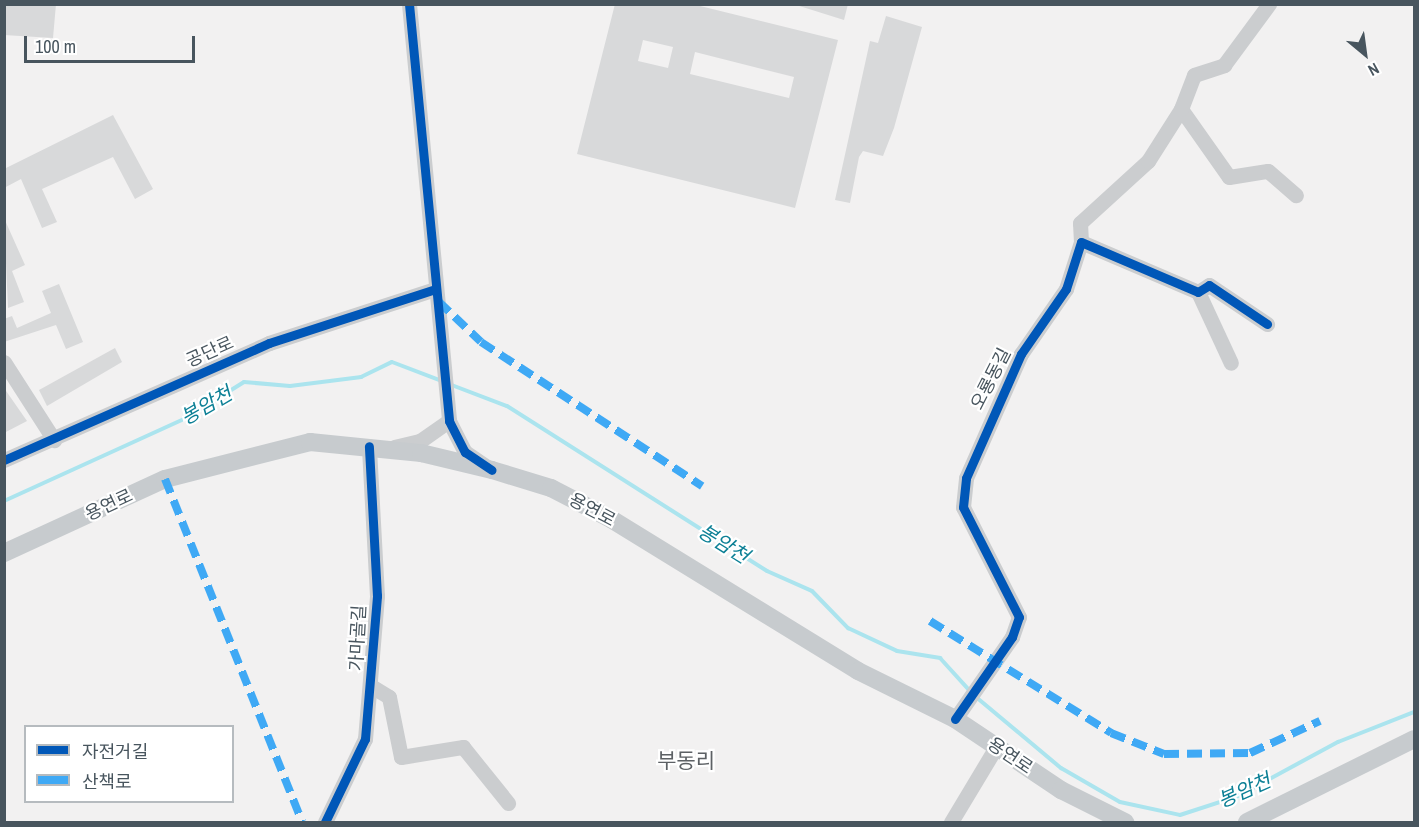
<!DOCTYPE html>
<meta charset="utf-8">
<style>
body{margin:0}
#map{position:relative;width:1419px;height:827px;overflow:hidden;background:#f2f1f1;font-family:"Archivo Narrow","Noto Sans KR",sans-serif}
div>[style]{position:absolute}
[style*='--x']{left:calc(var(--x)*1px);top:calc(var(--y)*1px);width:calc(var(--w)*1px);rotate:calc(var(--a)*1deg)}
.stream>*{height:4px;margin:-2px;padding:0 2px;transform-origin:2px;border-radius:2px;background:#abe4ee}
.building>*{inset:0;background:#d8d9da}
.minor>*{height:15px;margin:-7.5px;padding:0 7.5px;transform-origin:7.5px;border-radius:7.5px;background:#cbcdcf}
.major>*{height:18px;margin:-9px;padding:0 9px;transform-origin:9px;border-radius:9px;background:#c7cbce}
.quiet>*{height:8px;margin-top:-4px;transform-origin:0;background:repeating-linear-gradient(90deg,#3fa9f5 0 15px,transparent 0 23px)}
.cycleway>*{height:9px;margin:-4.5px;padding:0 4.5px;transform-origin:4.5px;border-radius:4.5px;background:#0057b8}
span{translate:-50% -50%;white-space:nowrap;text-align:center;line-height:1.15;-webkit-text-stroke:4.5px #fff;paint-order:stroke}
.street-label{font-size:18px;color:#48555e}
.water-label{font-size:20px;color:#0d8096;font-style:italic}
.quarter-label{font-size:21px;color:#5d6165}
.frame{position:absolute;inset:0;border:6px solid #48555e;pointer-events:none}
.legend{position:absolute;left:24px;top:725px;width:210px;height:78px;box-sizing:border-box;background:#fff;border:2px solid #b6bbbf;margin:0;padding:8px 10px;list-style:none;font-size:18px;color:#48555e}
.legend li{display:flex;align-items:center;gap:12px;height:30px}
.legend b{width:30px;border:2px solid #b6bbbf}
.north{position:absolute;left:1335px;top:24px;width:60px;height:60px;-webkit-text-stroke:4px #fff;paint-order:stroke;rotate:151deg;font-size:16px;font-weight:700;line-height:24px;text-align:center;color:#48555e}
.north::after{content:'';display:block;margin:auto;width:21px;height:27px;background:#48555e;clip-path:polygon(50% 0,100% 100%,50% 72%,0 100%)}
.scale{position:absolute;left:24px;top:36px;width:171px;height:27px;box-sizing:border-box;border:3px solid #48555e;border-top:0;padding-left:8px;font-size:18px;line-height:21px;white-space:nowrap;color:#48555e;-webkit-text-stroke:4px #fff;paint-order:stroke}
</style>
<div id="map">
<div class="stream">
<i style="--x:449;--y:384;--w:62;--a:20.8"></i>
<i style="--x:507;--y:406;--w:308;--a:32.4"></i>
<i style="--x:767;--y:571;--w:49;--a:24"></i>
<i style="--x:812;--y:591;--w:52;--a:45.8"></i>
<i style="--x:848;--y:628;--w:54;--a:25.1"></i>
<i style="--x:897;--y:651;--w:44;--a:9.2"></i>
<i style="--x:940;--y:658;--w:45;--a:47.7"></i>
<i style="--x:4;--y:501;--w:202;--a:-24.5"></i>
<i style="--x:188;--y:417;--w:66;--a:-32"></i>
<i style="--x:244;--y:382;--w:46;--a:5"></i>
<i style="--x:290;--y:386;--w:72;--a:-7.2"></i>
<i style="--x:361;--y:377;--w:34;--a:-26"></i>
<i style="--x:392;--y:362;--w:53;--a:20.8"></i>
<i style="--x:976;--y:697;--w:111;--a:39.9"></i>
<i style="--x:1061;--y:768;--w:68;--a:30"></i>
<i style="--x:1120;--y:802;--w:61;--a:12.2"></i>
<i style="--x:1180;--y:815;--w:61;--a:-18.1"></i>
<i style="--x:1238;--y:796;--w:114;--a:-28.4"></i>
<i style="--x:1338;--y:742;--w:82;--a:-21.5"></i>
</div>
<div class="building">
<i style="clip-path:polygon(4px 4px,56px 4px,53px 38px,4px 35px)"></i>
<i style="clip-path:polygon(evenodd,615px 4px,692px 4px,838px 40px,795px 208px,577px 154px,615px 4px,643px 40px,673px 47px,668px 68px,638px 61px,643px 40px,615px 4px,695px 52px,794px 77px,789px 98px,690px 74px,695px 52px)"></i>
<i style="clip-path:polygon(793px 4px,848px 4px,844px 20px)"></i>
<i style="clip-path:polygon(886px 16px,922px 27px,894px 128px,883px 156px,863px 151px,859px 157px,850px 203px,835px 200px,870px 41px,878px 43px)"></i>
<i style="clip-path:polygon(113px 115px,153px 189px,135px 199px,113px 157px,42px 189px,57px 222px,42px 228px,21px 179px,4px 188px,4px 169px)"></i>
<i style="clip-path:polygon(4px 218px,25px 265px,12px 271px,24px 302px,8px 308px)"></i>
<i style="clip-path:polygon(59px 284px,83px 342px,66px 349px,56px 325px,4px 342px,4px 319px,12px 316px,17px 328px,51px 313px,42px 291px)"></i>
<i style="clip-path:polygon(115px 348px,122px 362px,47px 406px,39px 390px)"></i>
<i style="clip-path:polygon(4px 388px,27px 421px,4px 433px)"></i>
</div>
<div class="minor">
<i style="--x:409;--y:4;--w:419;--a:84.5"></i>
<i style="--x:449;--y:421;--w:35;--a:63"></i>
<i style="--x:465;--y:452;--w:27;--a:34"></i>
<i style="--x:1181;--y:109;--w:83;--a:54.8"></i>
<i style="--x:1229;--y:177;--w:39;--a:-9"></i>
<i style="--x:1268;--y:171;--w:37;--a:41"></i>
<i style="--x:1081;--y:242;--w:19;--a:-93"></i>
<i style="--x:1080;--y:223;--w:92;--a:-42.4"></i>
<i style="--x:1148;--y:161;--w:62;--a:-57.6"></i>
<i style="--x:1181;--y:109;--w:36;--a:-69"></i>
<i style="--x:1194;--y:75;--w:32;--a:-18"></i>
<i style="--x:1224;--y:65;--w:76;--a:-53.6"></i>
<i style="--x:1198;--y:292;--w:78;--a:65.1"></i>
<i style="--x:4;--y:362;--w:93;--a:57.3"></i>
<i style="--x:394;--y:447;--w:27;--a:-13"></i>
<i style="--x:420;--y:441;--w:35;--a:-35"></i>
<i style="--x:4;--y:460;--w:290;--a:-23.8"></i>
<i style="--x:269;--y:343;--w:175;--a:-18"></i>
<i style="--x:371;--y:686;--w:21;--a:31"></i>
<i style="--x:389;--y:697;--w:61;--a:78.7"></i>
<i style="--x:401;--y:757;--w:63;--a:-9.2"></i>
<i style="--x:463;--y:747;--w:72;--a:51.2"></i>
<i style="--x:955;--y:719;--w:100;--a:-55.2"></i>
<i style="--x:1012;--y:637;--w:21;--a:-71"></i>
<i style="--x:1019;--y:617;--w:123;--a:-117"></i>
<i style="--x:963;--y:507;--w:29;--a:-84"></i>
<i style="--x:966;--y:478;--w:136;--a:-66.1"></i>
<i style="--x:1021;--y:354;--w:79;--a:-55.3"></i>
<i style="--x:1066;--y:289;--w:49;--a:-72.3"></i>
<i style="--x:1081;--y:242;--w:127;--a:23.1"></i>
<i style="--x:1198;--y:292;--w:13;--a:-32"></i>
<i style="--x:1209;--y:285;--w:70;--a:33.9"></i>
<i style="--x:325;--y:822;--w:92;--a:-64.3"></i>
<i style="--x:365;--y:739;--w:144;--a:-85.2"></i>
<i style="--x:377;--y:596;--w:150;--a:-93.1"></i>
<i style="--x:951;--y:822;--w:87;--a:-59"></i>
</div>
<div class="major">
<i style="--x:4;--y:553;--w:177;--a:-24.7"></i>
<i style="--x:165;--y:479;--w:150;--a:-14.3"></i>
<i style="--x:310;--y:442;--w:112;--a:5.7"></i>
<i style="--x:421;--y:453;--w:73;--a:13.5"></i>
<i style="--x:492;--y:470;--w:62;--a:17"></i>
<i style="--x:551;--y:488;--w:68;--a:27.3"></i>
<i style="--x:611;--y:519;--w:290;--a:31.6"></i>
<i style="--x:858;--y:671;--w:108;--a:26.3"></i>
<i style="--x:955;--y:719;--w:128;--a:33.8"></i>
<i style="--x:1061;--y:790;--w:72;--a:26.6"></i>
<i style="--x:1247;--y:822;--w:186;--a:-26.4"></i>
</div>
<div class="quiet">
<i style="--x:438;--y:301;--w:59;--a:43.6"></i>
<i style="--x:481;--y:342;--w:264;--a:33.1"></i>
<i style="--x:165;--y:479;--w:369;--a:68.2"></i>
<i style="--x:930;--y:621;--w:213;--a:31.7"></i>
<i style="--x:1111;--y:733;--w:57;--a:21.6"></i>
<i style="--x:1164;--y:754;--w:86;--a:-0.7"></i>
<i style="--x:1250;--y:753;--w:77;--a:-24.6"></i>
</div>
<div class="cycleway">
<i style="--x:409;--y:4;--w:419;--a:84.5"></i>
<i style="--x:449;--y:421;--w:35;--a:63"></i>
<i style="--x:465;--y:452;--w:32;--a:34"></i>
<i style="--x:4;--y:460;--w:290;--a:-23.8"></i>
<i style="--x:269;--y:343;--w:175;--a:-18"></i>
<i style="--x:955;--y:719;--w:100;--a:-55.2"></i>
<i style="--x:1012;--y:637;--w:21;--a:-71"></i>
<i style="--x:1019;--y:617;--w:123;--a:-117"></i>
<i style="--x:963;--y:507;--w:29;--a:-84"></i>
<i style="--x:966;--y:478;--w:136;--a:-66.1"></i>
<i style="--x:1021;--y:354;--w:79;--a:-55.3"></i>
<i style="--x:1066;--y:289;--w:49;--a:-72.3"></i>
<i style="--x:1081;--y:242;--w:127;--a:23.1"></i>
<i style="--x:1198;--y:292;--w:13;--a:-32"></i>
<i style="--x:1209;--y:285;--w:70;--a:33.9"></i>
<i style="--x:325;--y:822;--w:92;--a:-64.3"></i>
<i style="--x:365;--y:739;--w:144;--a:-85.2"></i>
<i style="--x:377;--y:596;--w:150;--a:-93.1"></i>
</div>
<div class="street-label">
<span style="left:210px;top:352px;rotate:-24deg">공단로</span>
<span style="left:991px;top:379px;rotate:-63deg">오룡동길</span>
<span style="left:109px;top:505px;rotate:-25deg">용연로</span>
<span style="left:592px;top:510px;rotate:28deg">용연로</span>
<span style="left:358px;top:638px;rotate:-87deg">가마골길</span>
<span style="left:1010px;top:756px;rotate:34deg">용연로</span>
</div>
<div class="water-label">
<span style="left:206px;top:405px;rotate:-30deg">봉암천</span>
<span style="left:724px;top:543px;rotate:32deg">봉암천</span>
<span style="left:1244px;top:790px;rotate:-24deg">봉암천</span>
</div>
<div class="quarter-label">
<span style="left:686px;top:761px">부동리</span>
</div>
<div class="frame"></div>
<ul class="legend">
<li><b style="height:8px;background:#0057b8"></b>자전거길</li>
<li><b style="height:8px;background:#3fa9f5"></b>산책로</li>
</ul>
<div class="north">N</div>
<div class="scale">100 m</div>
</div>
